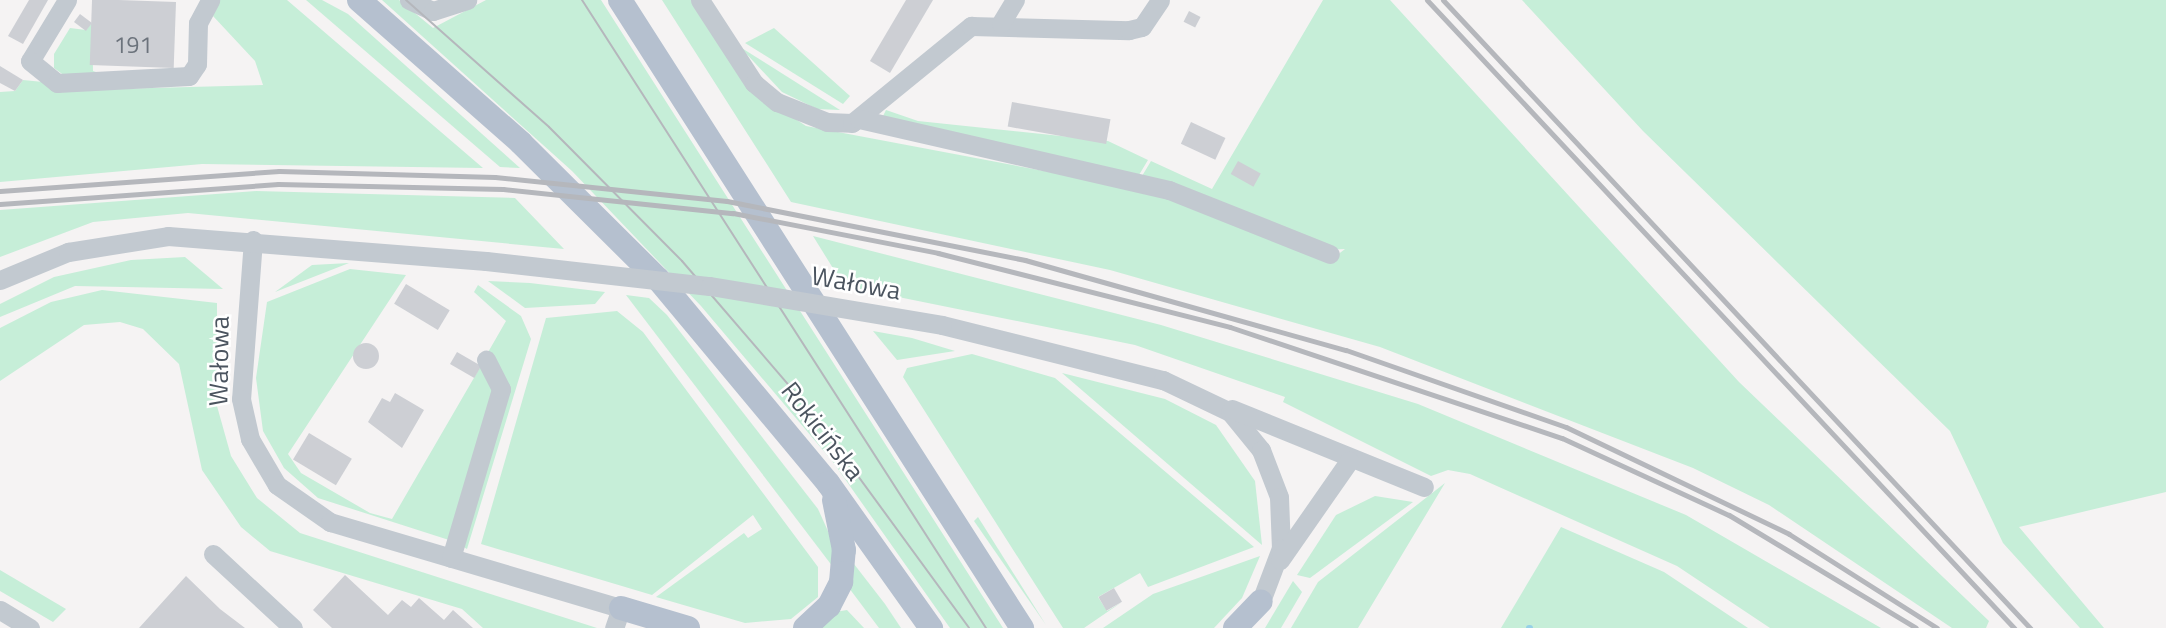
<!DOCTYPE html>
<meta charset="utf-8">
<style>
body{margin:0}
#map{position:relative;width:2166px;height:628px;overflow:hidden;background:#f5f3f3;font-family:"Titillium Web",sans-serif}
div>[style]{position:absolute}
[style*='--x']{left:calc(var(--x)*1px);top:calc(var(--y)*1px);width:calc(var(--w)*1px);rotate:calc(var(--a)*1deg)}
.green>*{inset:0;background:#c6eed8}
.stream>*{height:6px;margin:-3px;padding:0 3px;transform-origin:3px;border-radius:3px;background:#96d1e7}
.building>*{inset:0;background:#cdcfd4;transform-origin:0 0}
.round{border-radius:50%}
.minor>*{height:19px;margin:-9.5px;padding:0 9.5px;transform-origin:9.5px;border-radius:9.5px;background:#c2c9d0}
.major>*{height:24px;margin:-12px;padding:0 12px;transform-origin:12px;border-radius:12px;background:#b5c0cf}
.tram>*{height:2px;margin:-1px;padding:0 1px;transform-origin:1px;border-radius:1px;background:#b5b7bc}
.rail>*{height:5px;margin:-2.5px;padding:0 2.5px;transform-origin:2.5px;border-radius:2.5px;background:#b5b7bc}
.minor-bridge>*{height:19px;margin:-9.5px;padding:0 9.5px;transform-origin:9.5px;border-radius:9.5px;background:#c2c9d0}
span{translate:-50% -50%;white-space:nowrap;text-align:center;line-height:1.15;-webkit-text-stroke:5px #fff;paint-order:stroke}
.number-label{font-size:23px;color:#6c737c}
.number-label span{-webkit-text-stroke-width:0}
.street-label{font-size:26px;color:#4b545f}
</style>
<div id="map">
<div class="green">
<i style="clip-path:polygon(218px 0,287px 0,483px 168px,202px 164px,0 182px,0 92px,15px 91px,23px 80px,114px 89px,263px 85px,255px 61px,213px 16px)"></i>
<i style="clip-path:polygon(306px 0,322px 0,348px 14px,520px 168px,500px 167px)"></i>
<i style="clip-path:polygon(382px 0,399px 0,433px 28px,486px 0,601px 0,1003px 628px,950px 628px,833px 462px,701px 306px,572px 171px)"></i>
<i style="clip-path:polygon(662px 0,691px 0,746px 86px,806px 126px,1161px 193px,1332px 259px,1345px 249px,1326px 250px,1139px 181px,1151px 161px,1212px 189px,1323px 0,1390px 0,1739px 382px,1989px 621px,1986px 628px,1952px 628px,1769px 505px,1693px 468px,1380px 347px,1110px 270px,791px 202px)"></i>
<i style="clip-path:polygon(1522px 0,2166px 0,2166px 492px,2019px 527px,2104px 628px,2080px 628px,2003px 543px,1950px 431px,1643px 131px)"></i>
<i style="clip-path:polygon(92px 23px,93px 71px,102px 74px,69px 79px,54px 68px,54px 54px,70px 28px,86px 30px)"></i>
<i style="clip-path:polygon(774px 28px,850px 96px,843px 104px,745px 43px)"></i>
<i style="clip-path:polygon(740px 47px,840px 110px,817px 109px,782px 92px)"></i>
<i style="clip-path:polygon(886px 110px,918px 121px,1108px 141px,1148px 160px,1136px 180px,883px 116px)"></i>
<i style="clip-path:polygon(256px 191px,515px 198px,564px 249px,188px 213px,93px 222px,0 257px,0 210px)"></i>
<i style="clip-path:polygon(813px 236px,1161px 325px,1418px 404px,1686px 515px,1881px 628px,1770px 628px,1677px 566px,1470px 474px,1448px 470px,1431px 476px,1283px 402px,1285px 397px,1135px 345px,844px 286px)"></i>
<i style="clip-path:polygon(185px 257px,223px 289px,75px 286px,0 317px,0 304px,54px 277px,131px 260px)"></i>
<i style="clip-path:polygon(349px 263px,275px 292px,312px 265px)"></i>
<i style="clip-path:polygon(350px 269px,406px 275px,288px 454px,301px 473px,370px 513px,392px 519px,482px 364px,495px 383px,449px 540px,318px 498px,284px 468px,263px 431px,256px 378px,267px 302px)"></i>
<i style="clip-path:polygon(488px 281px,530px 283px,605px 292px,595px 304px,525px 308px)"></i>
<i style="clip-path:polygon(478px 285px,521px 316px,531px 339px,467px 549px,462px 546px,505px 388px,487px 354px,506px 321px,474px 292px)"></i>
<i style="clip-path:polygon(102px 290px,217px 303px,217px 406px,231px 456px,257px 498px,300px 533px,597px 628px,483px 628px,462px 609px,270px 551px,241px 527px,202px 470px,179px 364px,143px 329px,120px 322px,84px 325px,0 381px,0 328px,51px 302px)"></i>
<i style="clip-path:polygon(626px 295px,649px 298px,667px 315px,818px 509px,832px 540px,833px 567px)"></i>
<i style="clip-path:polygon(617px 311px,643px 332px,818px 567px,818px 597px,791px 619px,745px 623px,656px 597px,744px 533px,748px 538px,762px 529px,753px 515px,652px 595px,481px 544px,546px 318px)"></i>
<i style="clip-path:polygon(873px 331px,912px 338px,955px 351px,897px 360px)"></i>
<i style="clip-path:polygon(972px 354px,1055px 378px,1254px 547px,1148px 587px,1140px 573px,1098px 597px,1107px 611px,1122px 602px,1084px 628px,1063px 628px,903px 377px,907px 368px)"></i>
<i style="clip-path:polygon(1062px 373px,1165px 399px,1216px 425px,1255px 481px,1262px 545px)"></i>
<i style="clip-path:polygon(1445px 483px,1358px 628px,1291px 628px,1318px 582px)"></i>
<i style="clip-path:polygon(1375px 496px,1413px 502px,1310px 578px,1297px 575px,1336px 515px)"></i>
<i style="clip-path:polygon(978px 517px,1046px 625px,974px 521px)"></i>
<i style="clip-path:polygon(1561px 527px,1664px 572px,1748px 628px,1501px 628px)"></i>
<i style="clip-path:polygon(1260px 556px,1242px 598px,1214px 628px,1103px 628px,1153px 594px)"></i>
<i style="clip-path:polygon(854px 564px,885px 604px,901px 628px,879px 628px,849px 588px)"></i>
<i style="clip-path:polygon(0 570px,66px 609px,53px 622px,0 591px)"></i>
<i style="clip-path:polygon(1293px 581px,1302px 592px,1281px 628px,1265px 628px)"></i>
<i style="clip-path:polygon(847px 610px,864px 628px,819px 628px,835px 612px)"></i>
</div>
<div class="stream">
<i style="--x:1529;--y:628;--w:1;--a:0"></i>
</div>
<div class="building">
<i style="clip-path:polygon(29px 0,48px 0,23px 44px,8px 36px)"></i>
<i style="clip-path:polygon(906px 0,933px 0,890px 73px,870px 61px)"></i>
<i style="left:176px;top:2px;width:66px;height:84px;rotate:92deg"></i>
<i style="left:1189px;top:11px;width:13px;height:12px;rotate:27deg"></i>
<i style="left:80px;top:14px;width:15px;height:10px;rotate:37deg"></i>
<i style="clip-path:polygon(0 66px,23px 80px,15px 91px,0 83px)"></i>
<i style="left:1012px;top:102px;width:100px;height:25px;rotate:10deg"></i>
<i style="left:1191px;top:122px;width:38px;height:24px;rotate:25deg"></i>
<i style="left:1238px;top:161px;width:26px;height:15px;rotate:29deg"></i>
<i style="left:406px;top:284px;width:51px;height:23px;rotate:31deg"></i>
<i class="round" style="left:353px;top:343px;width:26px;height:26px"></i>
<i style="left:457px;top:352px;width:28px;height:14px;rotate:30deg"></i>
<i style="clip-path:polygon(395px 393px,424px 410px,402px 448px,368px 422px,382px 398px,390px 402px)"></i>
<i style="left:309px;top:433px;width:50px;height:31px;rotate:31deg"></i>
<i style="clip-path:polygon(345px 575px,388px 615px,402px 600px,411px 607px,419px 598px,444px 620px,453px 610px,473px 628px,332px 628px,313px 610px)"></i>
<i style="clip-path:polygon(186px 576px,220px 609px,245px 628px,139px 628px)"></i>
<i style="left:1114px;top:588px;width:16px;height:18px;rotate:60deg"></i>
</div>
<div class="minor">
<i style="--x:67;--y:0;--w:71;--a:121.2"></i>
<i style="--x:30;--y:61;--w:35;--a:39"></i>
<i style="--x:57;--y:83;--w:132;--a:-3"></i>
<i style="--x:189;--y:76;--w:14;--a:-56"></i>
<i style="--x:197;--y:64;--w:41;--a:-88.6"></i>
<i style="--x:198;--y:23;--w:26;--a:-62"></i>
<i style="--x:409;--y:0;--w:26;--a:25"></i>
<i style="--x:433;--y:11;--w:36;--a:-18"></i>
<i style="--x:700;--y:0;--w:99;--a:57"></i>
<i style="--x:754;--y:83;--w:30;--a:40"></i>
<i style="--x:777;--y:102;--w:54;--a:21.8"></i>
<i style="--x:827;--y:122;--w:25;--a:2"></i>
<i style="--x:852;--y:123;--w:154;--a:-39.2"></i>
<i style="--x:971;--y:26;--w:158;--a:1.5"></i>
<i style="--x:1129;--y:30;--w:13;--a:-13"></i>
<i style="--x:1142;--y:27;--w:32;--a:-56"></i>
<i style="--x:1001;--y:23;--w:27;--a:-59"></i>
<i style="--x:859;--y:119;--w:318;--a:12.9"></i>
<i style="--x:1169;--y:190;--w:173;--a:21.7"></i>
<i style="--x:253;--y:240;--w:159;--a:94.3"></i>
<i style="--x:241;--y:399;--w:41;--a:77.3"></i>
<i style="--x:250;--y:439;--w:53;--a:59.6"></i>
<i style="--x:277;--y:485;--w:65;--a:34.9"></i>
<i style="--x:330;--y:522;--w:303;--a:16.5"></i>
<i style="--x:621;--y:608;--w:21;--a:109"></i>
<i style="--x:0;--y:280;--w:74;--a:-22.4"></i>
<i style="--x:68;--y:252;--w:101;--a:-9.1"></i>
<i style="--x:168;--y:236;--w:319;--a:4.5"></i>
<i style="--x:942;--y:325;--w:228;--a:14"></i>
<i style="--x:1163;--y:380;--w:74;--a:25.5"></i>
<i style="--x:1230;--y:412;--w:49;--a:50.8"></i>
<i style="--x:1261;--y:450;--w:50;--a:69"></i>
<i style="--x:1279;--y:497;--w:51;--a:87.8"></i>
<i style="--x:1281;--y:548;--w:57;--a:110.7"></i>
<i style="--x:1232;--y:409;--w:207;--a:22.1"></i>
<i style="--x:213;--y:554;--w:109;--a:42.8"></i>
<i style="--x:451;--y:558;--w:176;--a:-73.5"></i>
<i style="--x:501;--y:389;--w:33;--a:-117"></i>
<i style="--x:1280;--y:560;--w:121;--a:-55.1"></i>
<i style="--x:0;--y:610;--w:35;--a:31"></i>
</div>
<div class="major">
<i style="--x:359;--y:0;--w:216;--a:41.4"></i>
<i style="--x:521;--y:143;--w:193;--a:44.8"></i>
<i style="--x:658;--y:279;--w:266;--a:50.2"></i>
<i style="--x:828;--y:483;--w:178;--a:54.6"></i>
<i style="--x:620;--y:0;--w:746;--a:57.38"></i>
<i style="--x:621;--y:608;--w:70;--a:16.6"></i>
<i style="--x:805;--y:628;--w:33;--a:-43"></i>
<i style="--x:829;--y:606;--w:27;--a:-63"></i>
<i style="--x:841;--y:582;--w:32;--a:-85"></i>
<i style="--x:844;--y:550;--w:51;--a:-101.3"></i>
<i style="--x:1235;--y:628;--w:37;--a:-46"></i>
</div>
<div class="tram">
<i style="--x:406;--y:0;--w:191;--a:41.6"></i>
<i style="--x:549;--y:127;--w:189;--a:45.2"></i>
<i style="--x:682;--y:261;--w:190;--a:49.3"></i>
<i style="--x:806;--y:405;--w:276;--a:53.8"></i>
<i style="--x:582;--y:0;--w:747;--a:57.25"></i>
</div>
<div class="rail">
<i style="--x:1427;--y:0;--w:860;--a:46.93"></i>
<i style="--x:1443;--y:0;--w:860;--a:46.93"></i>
<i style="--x:0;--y:191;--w:280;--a:-4.1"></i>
<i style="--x:279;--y:171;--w:216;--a:1.6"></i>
<i style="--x:495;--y:177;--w:233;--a:5.9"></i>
<i style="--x:727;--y:201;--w:304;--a:11.2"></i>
<i style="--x:1025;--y:260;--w:333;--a:15.7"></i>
<i style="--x:1346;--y:350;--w:233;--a:19.3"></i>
<i style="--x:1566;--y:427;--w:247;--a:25.6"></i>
<i style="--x:1789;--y:534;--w:175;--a:32.4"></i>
<i style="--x:0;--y:204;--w:279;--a:-4.1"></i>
<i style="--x:278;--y:184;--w:225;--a:1.3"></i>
<i style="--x:503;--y:189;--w:231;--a:6"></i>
<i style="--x:733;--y:213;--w:209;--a:11"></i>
<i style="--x:938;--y:253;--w:301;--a:14.2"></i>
<i style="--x:1230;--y:327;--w:350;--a:18.5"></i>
<i style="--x:1562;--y:438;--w:184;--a:24.8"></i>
<i style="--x:1729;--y:515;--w:218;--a:31.1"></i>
</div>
<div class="minor-bridge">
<i style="--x:486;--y:261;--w:225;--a:6.4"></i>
<i style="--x:710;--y:286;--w:235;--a:9.5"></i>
</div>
<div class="number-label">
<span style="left:133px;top:45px">191</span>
</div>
<div class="street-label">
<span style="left:856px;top:283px;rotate:10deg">Wałowa</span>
<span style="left:219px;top:361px;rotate:-89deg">Wałowa</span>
<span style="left:823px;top:431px;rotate:52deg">Rokicińska</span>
</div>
</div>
